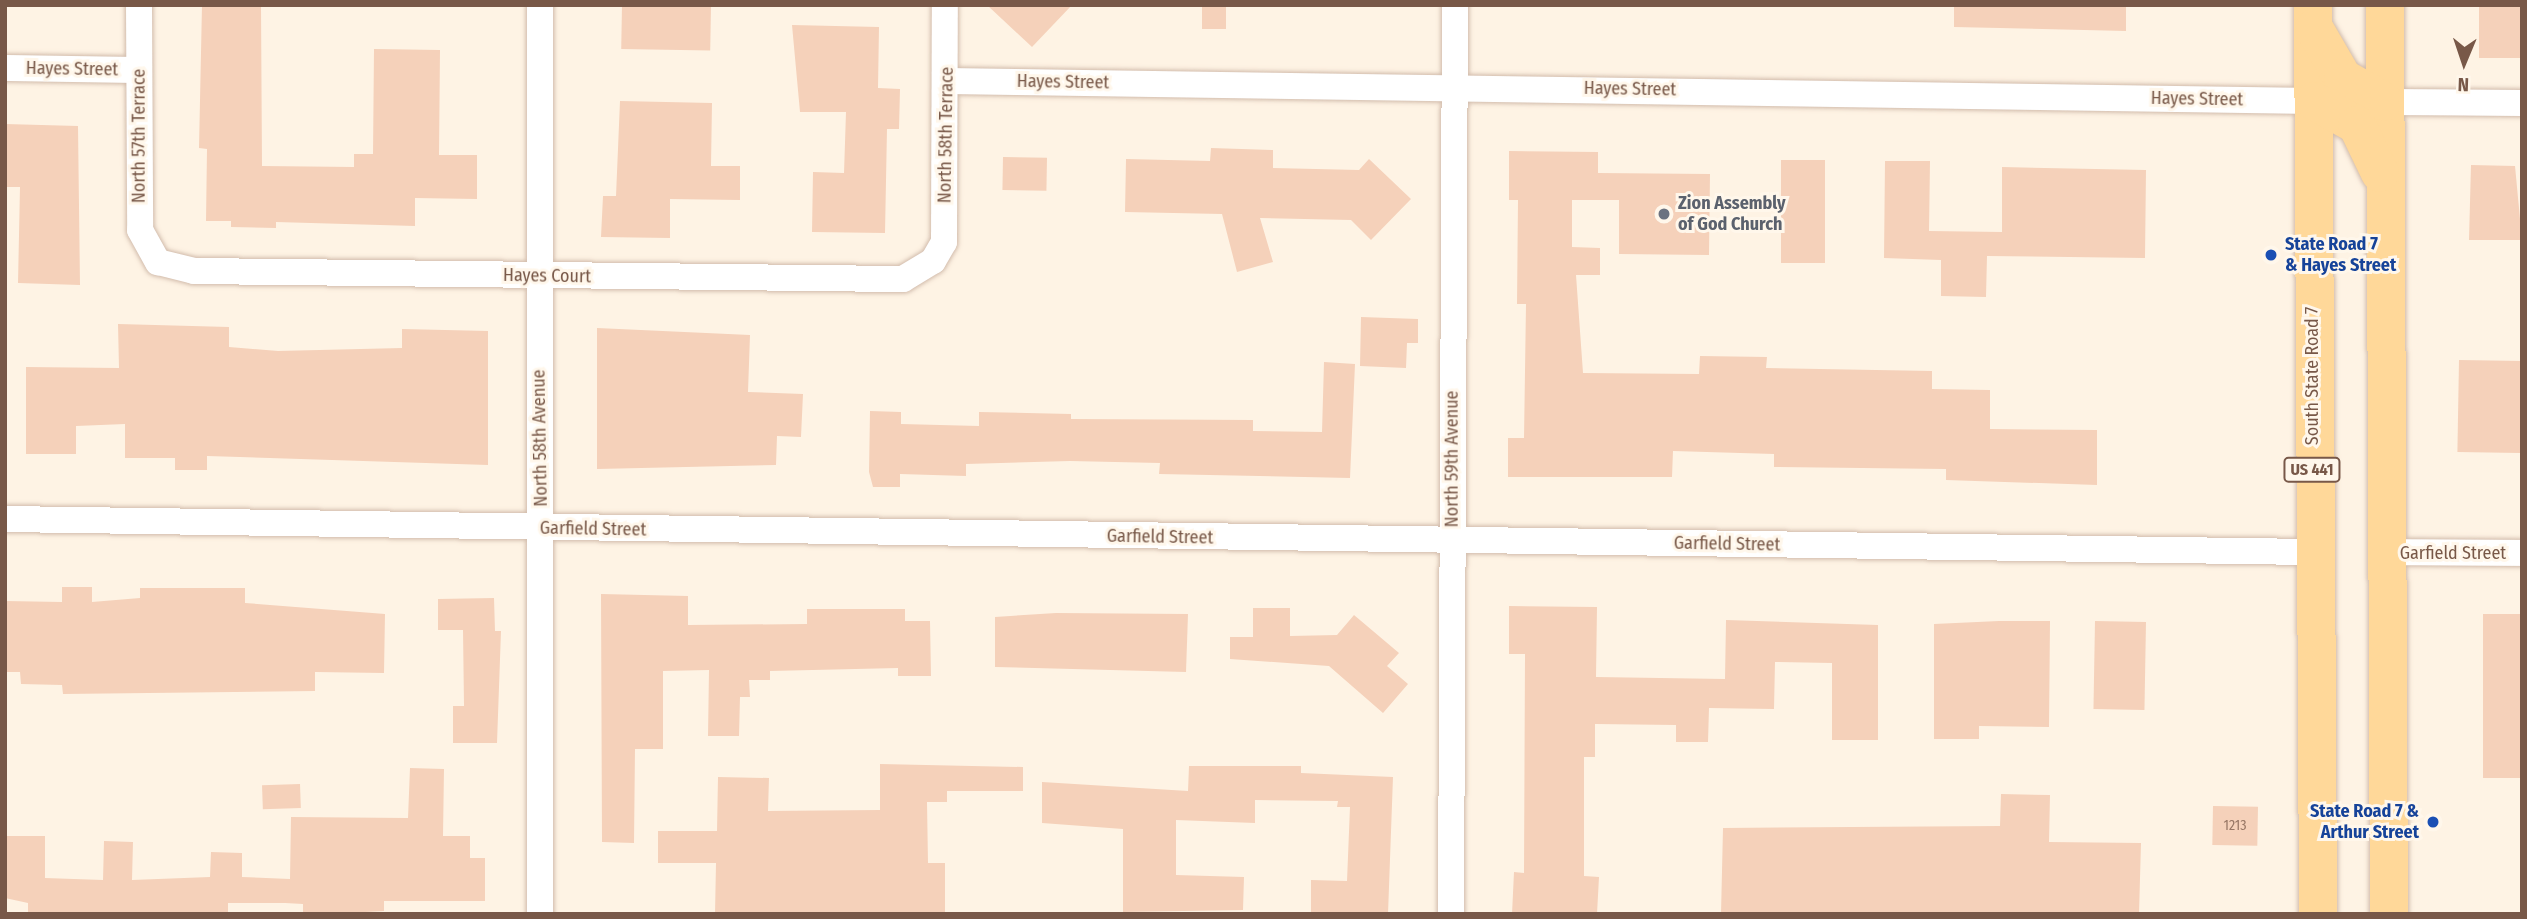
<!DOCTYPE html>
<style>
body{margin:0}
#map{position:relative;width:2527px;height:919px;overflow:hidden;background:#fef3e4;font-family:"Fira Sans Condensed",sans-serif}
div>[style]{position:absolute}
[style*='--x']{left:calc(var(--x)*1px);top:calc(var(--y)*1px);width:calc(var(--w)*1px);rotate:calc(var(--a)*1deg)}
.building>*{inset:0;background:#f5d1ba;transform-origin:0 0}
.roads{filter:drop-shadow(0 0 2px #d2bcac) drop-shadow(0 0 2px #d2bcac)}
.street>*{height:26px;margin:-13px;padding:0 13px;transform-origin:13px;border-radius:13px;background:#fff}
.primary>*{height:38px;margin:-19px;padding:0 19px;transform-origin:19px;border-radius:19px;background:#ffd899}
.dots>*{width:19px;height:19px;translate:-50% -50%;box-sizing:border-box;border:4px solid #fff7eb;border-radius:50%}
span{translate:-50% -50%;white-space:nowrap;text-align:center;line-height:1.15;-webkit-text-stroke:6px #fff7eb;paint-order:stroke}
.number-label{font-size:14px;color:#977664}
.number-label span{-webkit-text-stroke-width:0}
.shield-label span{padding:2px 5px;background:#fff7eb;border:2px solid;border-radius:5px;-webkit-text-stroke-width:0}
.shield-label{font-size:16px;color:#785848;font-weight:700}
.street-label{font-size:18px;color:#785848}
.worship-label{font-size:18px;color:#5b616d;font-weight:700}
.left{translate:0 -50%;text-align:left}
.transit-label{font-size:18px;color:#164399;font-weight:700}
.right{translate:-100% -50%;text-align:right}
.frame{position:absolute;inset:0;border:7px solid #785848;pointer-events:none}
.north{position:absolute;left:2429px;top:28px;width:70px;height:70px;-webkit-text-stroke:5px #fff7eb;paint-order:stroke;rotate:182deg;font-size:19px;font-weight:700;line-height:28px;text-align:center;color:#785848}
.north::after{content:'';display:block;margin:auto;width:24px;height:32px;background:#785848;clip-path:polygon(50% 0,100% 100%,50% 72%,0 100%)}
</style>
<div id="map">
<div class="building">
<i style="clip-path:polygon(202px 5px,261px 5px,262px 166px,354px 167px,354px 154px,373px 154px,374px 49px,440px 50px,439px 155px,477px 155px,477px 199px,415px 198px,415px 226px,276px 222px,276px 228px,231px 227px,231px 221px,206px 221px,207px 149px,199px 148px)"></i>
<i style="left:622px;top:5px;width:89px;height:44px;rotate:1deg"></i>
<i style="clip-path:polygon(987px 5px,1072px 5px,1032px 47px)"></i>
<i style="left:1202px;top:5px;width:24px;height:24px"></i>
<i style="clip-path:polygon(1954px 5px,2126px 5px,2126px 31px,1954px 27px)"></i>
<i style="left:2479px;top:5px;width:43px;height:53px"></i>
<i style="clip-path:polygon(792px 25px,879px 27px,878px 88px,900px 89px,899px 129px,887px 129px,885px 233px,812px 232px,813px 172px,844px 173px,846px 112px,800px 112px)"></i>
<i style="clip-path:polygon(620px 101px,712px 103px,711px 166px,740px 166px,740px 200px,670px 199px,670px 238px,601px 237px,603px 196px,616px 196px)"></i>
<i style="clip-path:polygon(5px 124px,78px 126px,80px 285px,18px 283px,20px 187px,5px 187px)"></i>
<i style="clip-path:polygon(1211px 148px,1273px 150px,1273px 168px,1359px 170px,1369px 159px,1411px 199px,1371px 240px,1351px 220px,1260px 218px,1273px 262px,1237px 272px,1222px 214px,1125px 212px,1126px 159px,1210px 161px)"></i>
<i style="clip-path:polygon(1509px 151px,1598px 152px,1598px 173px,1710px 174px,1709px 255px,1619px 254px,1619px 200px,1572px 200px,1572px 247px,1600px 248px,1600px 275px,1576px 275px,1583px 373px,1699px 374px,1700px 356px,1767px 357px,1766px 368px,1932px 371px,1932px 389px,1990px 390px,1990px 429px,2097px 430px,2097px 485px,1946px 480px,1946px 469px,1774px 467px,1774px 454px,1673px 451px,1672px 477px,1508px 477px,1508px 438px,1524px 438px,1526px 304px,1517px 304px,1518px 200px,1509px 200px)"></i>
<i style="left:1003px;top:157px;width:44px;height:33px;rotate:1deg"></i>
<i style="left:1781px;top:160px;width:44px;height:103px"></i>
<i style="clip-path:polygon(1885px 161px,1930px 161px,1929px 231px,2002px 232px,2002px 167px,2146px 170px,2145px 258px,1987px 256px,1986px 297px,1941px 296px,1941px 260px,1884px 258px)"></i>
<i style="clip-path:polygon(2471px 165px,2515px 166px,2522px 240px,2469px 240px)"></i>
<i style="clip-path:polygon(1361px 317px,1418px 319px,1418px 343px,1407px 343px,1406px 368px,1360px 366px)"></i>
<i style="clip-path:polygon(118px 324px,229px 327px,229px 347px,278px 351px,402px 348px,402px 329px,488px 331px,488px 465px,207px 456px,207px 470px,175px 470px,175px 458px,125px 458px,125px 424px,76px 426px,76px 454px,26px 454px,26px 367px,119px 368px)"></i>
<i style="clip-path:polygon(597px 328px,750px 335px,748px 392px,803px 394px,801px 437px,777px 436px,776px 465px,597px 469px)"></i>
<i style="left:2459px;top:360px;width:63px;height:92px;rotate:1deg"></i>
<i style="clip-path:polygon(1324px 362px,1355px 364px,1350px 478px,1159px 474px,1160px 463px,1070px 461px,966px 464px,966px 476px,900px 474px,900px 487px,873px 487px,869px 472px,870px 411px,901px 412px,901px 424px,979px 426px,979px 412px,1071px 414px,1071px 419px,1253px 420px,1253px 431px,1322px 432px)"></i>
<i style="clip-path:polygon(62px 587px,92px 587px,92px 602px,140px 598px,140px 588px,245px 588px,245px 603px,385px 614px,384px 673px,315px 672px,315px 691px,63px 694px,62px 685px,21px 684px,20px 672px,5px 672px,5px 601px,62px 602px)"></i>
<i style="clip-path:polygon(601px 594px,688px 596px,688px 625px,807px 624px,807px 609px,905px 609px,905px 621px,930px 621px,931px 676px,898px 676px,898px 668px,770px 671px,770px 680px,749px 680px,750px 697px,740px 697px,739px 736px,708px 736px,709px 670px,663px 671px,663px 749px,635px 749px,634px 843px,602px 842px)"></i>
<i style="clip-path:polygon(494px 598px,495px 631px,501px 631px,497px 743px,453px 743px,453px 706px,464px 706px,463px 630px,438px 630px,438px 599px)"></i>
<i style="clip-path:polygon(1509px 606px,1597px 607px,1596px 677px,1725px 679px,1726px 620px,1878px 625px,1878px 740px,1832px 740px,1832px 663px,1775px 662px,1774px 709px,1709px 708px,1708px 742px,1676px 742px,1676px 725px,1595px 724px,1595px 757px,1584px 757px,1584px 876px,1599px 877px,1597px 914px,1512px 914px,1514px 872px,1524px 873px,1525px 654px,1509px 654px)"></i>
<i style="clip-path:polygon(1253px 608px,1290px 608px,1290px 636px,1337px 635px,1354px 615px,1399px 653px,1387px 666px,1408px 684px,1383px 713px,1329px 666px,1230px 659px,1230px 637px,1253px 637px)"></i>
<i style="clip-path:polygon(1056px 613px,1188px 614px,1186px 672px,995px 667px,995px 617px)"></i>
<i style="left:2483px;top:614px;width:39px;height:164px"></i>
<i style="clip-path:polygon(1999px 621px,2050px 621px,2049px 727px,1979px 726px,1979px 739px,1934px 739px,1934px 624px)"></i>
<i style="left:2095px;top:621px;width:51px;height:88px;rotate:1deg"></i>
<i style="clip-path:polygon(880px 764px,1023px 767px,1023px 791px,947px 791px,947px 802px,927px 802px,928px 863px,945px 863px,945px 914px,715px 914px,716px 863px,658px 863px,658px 831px,717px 831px,718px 777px,769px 778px,768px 811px,880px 810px)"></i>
<i style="clip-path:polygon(1189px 766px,1301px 766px,1301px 773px,1393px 777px,1388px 914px,1311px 914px,1311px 880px,1347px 881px,1350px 807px,1337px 807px,1338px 801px,1255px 800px,1255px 823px,1176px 820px,1176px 875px,1244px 877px,1243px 910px,1123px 912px,1123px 829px,1042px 823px,1042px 782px,1188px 791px)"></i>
<i style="clip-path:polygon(410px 768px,444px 769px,443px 836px,470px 836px,470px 858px,485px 858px,485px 901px,384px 901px,384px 911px,329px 914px,303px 914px,303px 904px,285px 903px,228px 903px,228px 914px,28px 914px,28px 903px,5px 898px,5px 836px,45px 836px,45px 878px,103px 880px,104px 841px,133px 842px,132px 880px,210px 877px,211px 852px,242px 853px,242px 877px,290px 879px,291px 817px,408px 818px)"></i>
<i style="left:300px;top:784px;width:24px;height:38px;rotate:88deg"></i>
<i style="clip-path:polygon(2001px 794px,2050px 795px,2049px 842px,2141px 843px,2139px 914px,1721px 914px,1723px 828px,2000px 826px)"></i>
<i style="left:2213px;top:806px;width:45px;height:39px;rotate:1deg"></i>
</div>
<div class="roads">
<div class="street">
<i style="--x:139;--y:5;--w:225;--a:89.7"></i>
<i style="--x:140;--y:230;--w:37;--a:61"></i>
<i style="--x:158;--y:262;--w:37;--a:14"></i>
<i style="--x:194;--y:271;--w:709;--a:0.65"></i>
<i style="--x:903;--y:279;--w:35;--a:-31"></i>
<i style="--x:933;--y:261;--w:22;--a:-60"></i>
<i style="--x:944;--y:242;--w:237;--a:-89.8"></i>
<i style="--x:540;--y:5;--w:909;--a:90"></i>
<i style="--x:5;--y:68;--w:134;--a:0.9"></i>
<i style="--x:947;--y:81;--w:1367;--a:0.84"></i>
<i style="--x:2385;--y:102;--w:137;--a:0.4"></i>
<i style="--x:5;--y:519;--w:2309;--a:0.82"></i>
<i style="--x:2384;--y:552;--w:138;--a:0.4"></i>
<i style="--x:1451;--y:914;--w:909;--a:-89.75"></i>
</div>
<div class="primary">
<i style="--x:2313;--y:5;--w:909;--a:89.68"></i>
<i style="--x:2385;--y:5;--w:909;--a:89.75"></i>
<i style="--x:2314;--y:28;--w:58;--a:59.9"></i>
<i style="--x:2343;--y:78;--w:48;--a:29.7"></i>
<i style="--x:2314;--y:101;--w:49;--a:29.2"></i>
<i style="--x:2357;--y:125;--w:53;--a:64.4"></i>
</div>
</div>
<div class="dots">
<i style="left:1664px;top:214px;background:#6b7280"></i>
<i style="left:2271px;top:255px;background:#1a4fb4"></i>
<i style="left:2433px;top:822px;background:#1a4fb4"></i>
</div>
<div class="number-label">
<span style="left:2235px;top:826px">1213</span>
</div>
<div class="shield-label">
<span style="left:2312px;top:470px">US 441</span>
</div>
<div class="street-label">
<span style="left:72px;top:69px;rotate:1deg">Hayes Street</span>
<span style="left:1063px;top:82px;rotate:1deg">Hayes Street</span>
<span style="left:1630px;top:89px;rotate:1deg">Hayes Street</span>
<span style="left:2197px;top:99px;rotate:1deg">Hayes Street</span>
<span style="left:946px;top:135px;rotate:-89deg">North 58th Terrace</span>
<span style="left:139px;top:136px;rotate:-90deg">North 57th Terrace</span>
<span style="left:547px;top:276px;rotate:1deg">Hayes Court</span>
<span style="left:2312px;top:376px;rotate:-90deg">South State Road 7</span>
<span style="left:540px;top:438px;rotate:-91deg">North 58th Avenue</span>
<span style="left:1452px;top:459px;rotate:-90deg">North 59th Avenue</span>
<span style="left:593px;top:529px;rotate:1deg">Garfield Street</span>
<span style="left:1160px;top:537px;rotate:1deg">Garfield Street</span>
<span style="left:1727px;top:544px;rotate:1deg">Garfield Street</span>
<span style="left:2453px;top:553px">Garfield Street</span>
</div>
<div class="worship-label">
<span class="left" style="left:1678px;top:214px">Zion Assembly<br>of God Church</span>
</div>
<div class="transit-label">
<span class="left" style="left:2285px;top:255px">State Road 7<br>&amp; Hayes Street</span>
<span class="right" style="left:2419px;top:822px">State Road 7 &amp;<br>Arthur Street</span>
</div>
<div class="frame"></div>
<div class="north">N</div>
</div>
